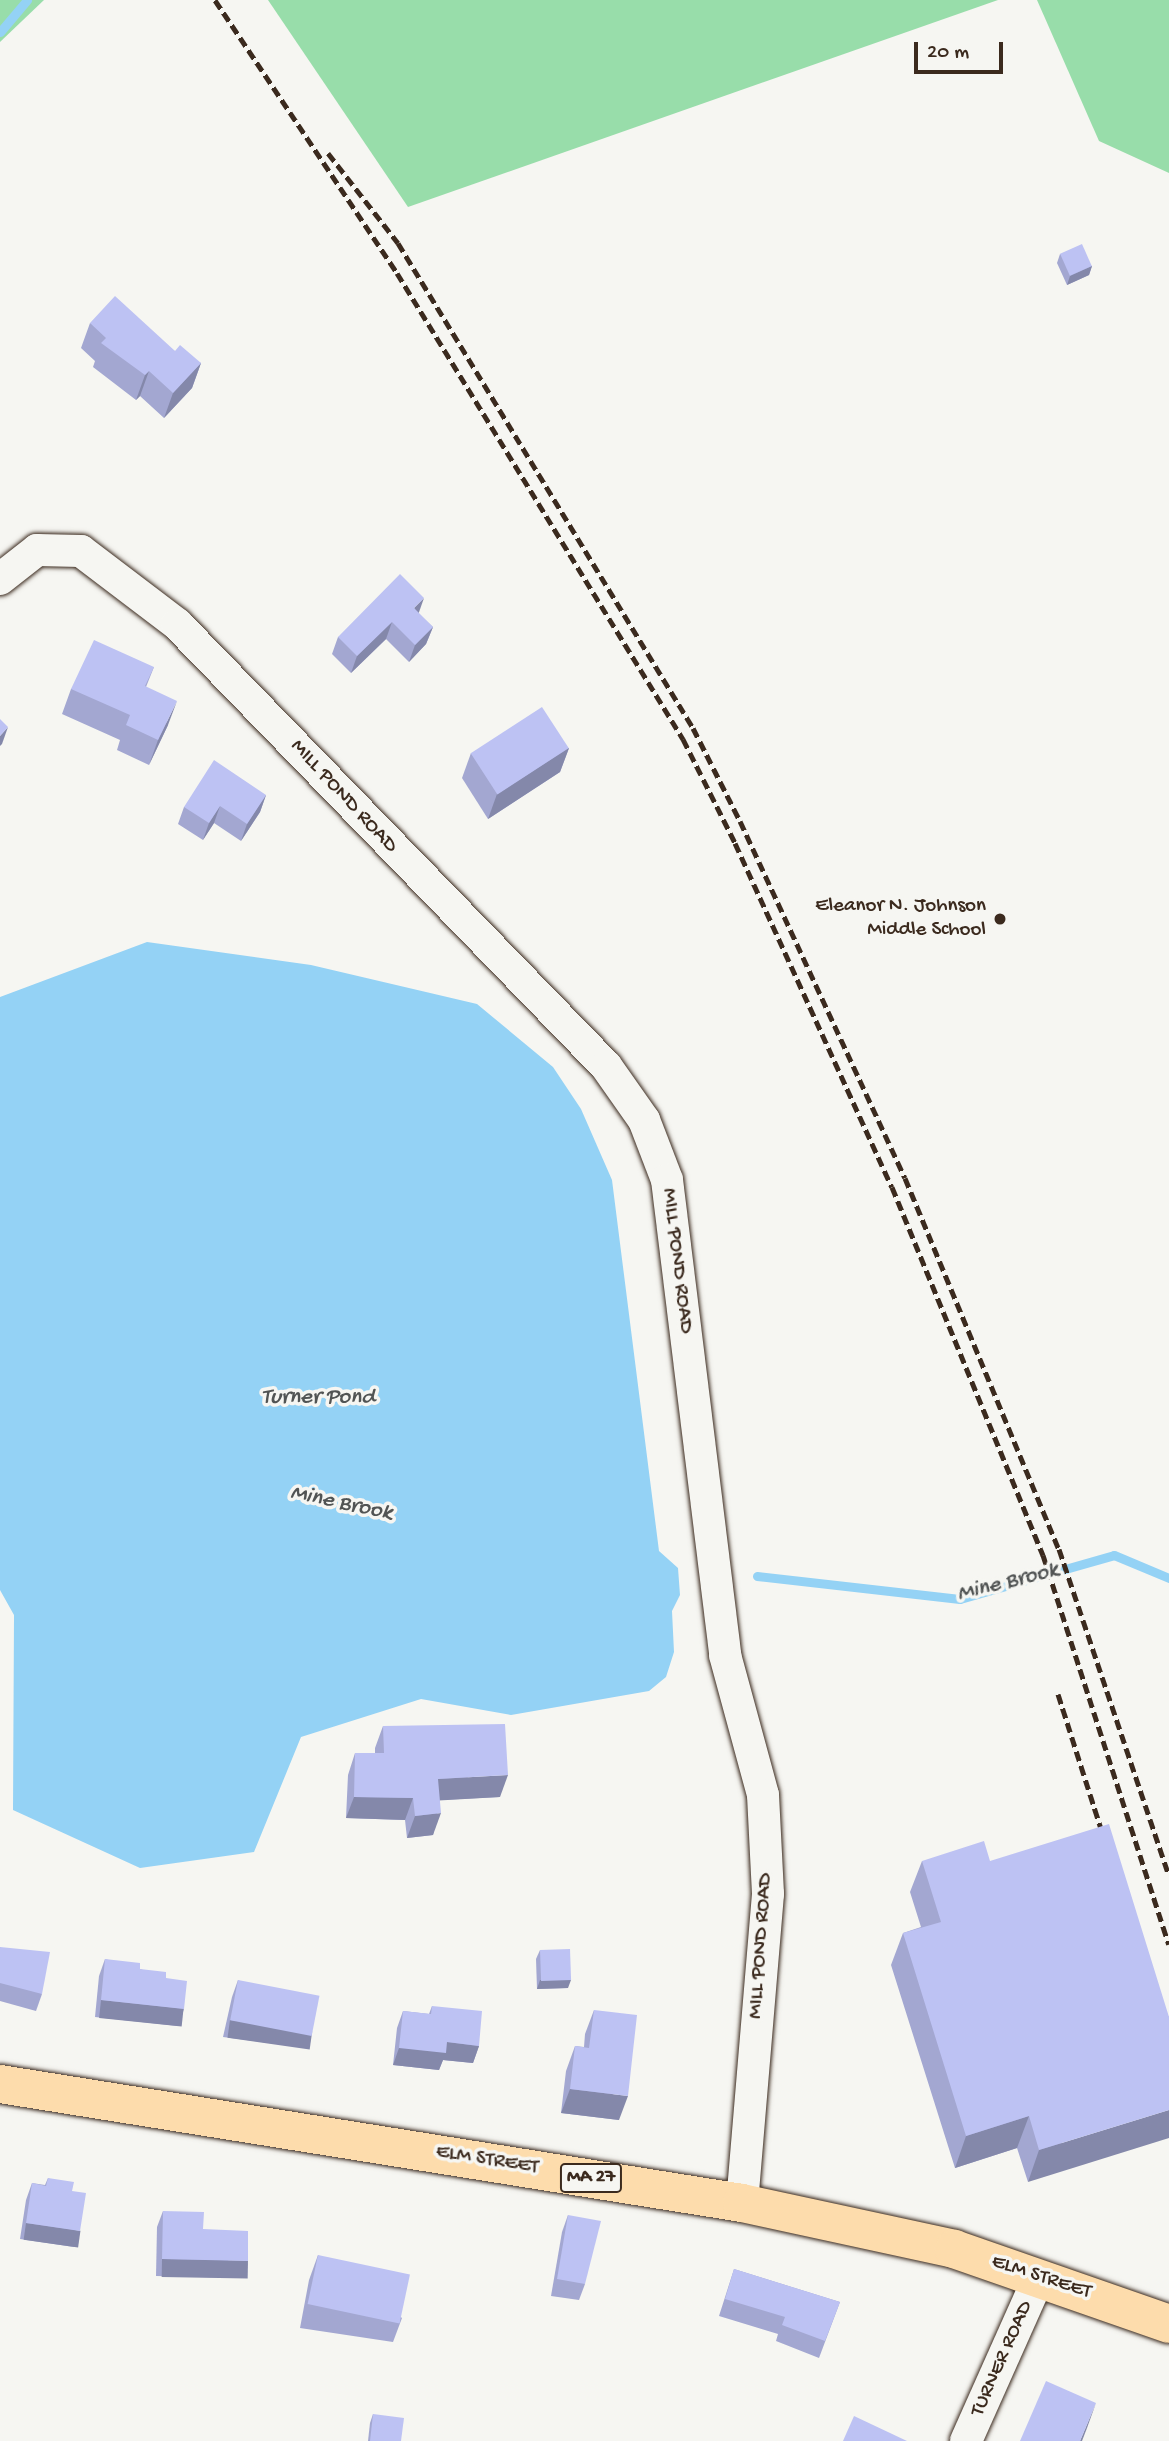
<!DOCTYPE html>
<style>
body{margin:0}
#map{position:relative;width:1169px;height:2441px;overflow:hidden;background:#f6f6f2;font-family:"Gochi Hand",sans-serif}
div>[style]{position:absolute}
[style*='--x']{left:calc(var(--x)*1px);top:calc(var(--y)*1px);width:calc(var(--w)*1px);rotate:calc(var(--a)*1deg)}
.green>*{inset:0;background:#98ddaa}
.water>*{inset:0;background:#94d2f5}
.stream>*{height:9px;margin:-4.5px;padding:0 4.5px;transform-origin:4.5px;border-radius:4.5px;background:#94d2f5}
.roads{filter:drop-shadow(0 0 2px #3b2a1e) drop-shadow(0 0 2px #3b2a1e)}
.minor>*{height:32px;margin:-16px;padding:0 16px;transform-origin:16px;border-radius:16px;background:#f6f6f2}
.major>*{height:38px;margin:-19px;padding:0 19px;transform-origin:19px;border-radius:19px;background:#fddcac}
.rail>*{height:5px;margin-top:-2.5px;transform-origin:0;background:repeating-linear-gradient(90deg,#3b2a1e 0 10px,transparent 0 15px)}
.wall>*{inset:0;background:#a3a7d1}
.shaded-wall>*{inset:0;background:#8488aa;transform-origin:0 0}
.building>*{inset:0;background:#bdc2f3;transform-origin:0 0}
.dots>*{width:19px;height:19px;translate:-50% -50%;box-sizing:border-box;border:4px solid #f6f6f2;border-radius:50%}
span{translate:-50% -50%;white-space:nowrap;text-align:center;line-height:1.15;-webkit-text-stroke:7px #f6f6f2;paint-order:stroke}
.shield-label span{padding:2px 5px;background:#f6f6f2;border:2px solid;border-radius:5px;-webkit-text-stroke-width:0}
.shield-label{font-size:19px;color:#3b2a1e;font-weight:700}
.street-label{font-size:21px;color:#3b2a1e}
.poi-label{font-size:21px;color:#3b2a1e}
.right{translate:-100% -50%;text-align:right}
.water-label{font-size:23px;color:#515454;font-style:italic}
.scale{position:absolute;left:914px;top:42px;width:89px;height:32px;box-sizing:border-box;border:4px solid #3b2a1e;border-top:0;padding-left:9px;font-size:21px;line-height:24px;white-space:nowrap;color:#3b2a1e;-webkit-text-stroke:5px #f6f6f2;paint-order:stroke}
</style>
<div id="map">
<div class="green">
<i style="clip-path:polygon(0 0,44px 0,0 42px)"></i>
<i style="clip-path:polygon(268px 0,998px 0,408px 207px)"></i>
<i style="clip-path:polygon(1037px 0,1169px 0,1169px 173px,1099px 141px)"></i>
</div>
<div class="water">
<i style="clip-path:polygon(147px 942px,311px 965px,477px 1004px,553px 1067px,581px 1109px,612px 1180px,659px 1551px,678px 1568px,680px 1595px,672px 1611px,674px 1652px,666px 1677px,649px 1691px,511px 1715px,421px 1699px,301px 1737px,254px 1852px,140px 1868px,13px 1810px,14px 1615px,0 1590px,0 997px)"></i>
</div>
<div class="stream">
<i style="--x:0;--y:32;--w:42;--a:-49.8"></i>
<i style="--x:757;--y:1576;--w:204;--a:6.5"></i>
<i style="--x:960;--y:1599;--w:160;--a:-15.9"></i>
<i style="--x:1114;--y:1555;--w:60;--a:22.7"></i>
</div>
<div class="roads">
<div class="minor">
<i style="--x:0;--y:579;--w:47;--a:-38.1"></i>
<i style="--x:37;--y:550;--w:44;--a:1.3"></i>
<i style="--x:81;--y:551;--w:121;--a:37.2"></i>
<i style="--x:177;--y:624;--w:616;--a:45.86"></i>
<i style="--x:606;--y:1066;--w:66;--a:54.9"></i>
<i style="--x:644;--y:1120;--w:64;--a:69"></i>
<i style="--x:667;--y:1180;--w:479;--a:83"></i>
<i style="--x:725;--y:1655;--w:145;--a:74.8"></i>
<i style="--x:763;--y:1795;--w:99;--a:87.1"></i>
<i style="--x:768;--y:1894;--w:310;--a:94.8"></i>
<i style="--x:966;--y:2441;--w:180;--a:-66"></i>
</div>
<div class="major">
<i style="--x:0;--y:2084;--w:751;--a:9.11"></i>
<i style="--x:742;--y:2203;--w:217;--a:12.2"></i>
<i style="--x:954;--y:2249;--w:228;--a:19.2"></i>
</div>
</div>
<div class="rail">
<i style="--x:215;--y:0;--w:328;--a:56.3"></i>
<i style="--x:397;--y:273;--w:547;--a:58.46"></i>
<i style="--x:683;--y:739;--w:116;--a:63.4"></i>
<i style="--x:735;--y:843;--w:378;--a:65.5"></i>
<i style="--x:892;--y:1187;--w:398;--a:67.7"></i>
<i style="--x:1043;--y:1555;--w:409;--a:72.1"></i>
<i style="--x:328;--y:153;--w:114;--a:52.1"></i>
<i style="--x:398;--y:243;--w:568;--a:58.69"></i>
<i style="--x:693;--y:728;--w:104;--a:63.2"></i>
<i style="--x:740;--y:821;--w:393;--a:65.2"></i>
<i style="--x:905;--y:1178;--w:402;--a:67.5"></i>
<i style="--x:1059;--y:1549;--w:344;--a:71.4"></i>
<i style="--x:1058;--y:1694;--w:157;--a:72.3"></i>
</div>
<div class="wall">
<i style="clip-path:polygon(1060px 254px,1092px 266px,1089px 275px,1067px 285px,1057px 263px)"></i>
<i style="clip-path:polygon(90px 323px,175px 351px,201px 363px,192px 388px,164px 418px,140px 396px,136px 400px,93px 367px,95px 361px,81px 348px)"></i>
<i style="clip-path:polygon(418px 613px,433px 627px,426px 644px,409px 662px,386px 639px,351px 673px,332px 654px,338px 637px)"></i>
<i style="clip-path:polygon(154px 667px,146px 687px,168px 725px,149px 765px,117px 750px,120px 740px,62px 714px,71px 689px)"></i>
<i style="clip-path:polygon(569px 748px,560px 772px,488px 819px,462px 778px,471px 753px)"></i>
<i style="clip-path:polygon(266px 795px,260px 812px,241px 841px,214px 823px,203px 840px,178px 824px,184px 807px)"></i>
<i style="clip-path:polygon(383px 1726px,500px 1797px,440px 1800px,433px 1835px,407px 1838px,405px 1820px,346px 1818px,348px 1775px,355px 1753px,375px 1753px,375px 1748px)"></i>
<i style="clip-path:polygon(922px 1861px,990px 1861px,1169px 2017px,1028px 2182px,1017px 2148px,955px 2168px,891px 1965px,903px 1933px,921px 1927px,910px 1892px)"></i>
<i style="clip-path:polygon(0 1947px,42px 1994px,36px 2011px,0 2001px)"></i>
<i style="clip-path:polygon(540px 1950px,568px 1988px,537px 1989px,536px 1959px)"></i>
<i style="clip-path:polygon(105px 1959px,140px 1969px,166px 1978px,184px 2009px,178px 2026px,95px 2017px,99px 1976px)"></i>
<i style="clip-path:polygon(238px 1980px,312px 2031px,306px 2048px,223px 2037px,232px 1997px)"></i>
<i style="clip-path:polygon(432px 2006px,479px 2046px,473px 2063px,443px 2060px,439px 2070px,393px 2065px,397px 2028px,403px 2011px,429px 2014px)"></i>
<i style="clip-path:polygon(594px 2010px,619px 2120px,561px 2113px,566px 2071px,575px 2046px,584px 2047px,585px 2034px)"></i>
<i style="clip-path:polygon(48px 2178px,72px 2191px,74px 2247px,20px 2239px,26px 2200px,32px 2183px,45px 2185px)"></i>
<i style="clip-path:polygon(163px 2211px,203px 2229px,242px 2278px,156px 2276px,157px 2227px)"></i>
<i style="clip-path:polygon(568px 2215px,585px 2284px,579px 2300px,551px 2296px,562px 2232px)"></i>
<i style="clip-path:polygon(318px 2255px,402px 2318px,393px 2342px,300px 2328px,309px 2280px)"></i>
<i style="clip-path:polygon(734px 2269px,840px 2302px,819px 2358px,776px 2341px,778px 2334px,719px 2316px)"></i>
<i style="clip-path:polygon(373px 2414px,401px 2441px,368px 2441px,370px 2423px)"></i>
</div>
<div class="shaded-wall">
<i style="clip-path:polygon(1092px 266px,1089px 275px,1067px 285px,1070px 276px)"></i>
<i style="clip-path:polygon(201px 363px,192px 388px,164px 418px,173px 393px)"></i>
<i style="clip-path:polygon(149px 371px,140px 396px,136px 400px,145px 375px)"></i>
<i style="clip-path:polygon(424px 598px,418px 615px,414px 608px)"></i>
<i style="clip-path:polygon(392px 622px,386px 639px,351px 673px,357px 656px)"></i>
<i style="clip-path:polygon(433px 627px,426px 644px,409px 662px,415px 645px)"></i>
<i style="clip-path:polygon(177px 701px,168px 725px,149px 765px,158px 740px)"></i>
<i style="clip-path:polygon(8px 727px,2px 744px,0 746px,0 736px)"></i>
<i style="clip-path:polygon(569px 748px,560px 772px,488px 819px,497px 794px)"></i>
<i style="clip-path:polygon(266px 795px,260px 812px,241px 841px,247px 824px)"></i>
<i style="clip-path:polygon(220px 806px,214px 823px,203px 840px,209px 823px)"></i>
<i style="clip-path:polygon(508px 1775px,500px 1797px,430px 1801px,438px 1779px)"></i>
<i style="clip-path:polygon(354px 1797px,413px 1798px,405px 1820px,346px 1818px)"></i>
<i style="clip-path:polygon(441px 1813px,433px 1835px,407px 1838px,415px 1816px)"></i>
<i style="clip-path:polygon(540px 1980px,571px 1980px,568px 1988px,537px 1989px)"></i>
<i style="left:101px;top:2000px;width:83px;height:18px;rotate:6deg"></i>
<i style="left:230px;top:2020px;width:83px;height:18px;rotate:8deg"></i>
<i style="clip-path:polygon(447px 2042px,479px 2046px,473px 2063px,443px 2060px,439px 2070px,393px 2065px,399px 2048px)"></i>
<i style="clip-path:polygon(570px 2089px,628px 2096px,619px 2120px,561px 2113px)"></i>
<i style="clip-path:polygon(1169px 2110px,1169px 2138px,1028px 2182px,1039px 2150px)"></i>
<i style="clip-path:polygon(1029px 2116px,1017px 2148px,955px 2168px,966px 2136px)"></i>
<i style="left:26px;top:2223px;width:55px;height:17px;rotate:8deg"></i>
<i style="left:162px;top:2259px;width:86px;height:18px;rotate:1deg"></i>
<i style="clip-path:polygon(1096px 2403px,1087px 2428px,1082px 2441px,1080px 2441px)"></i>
</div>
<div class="building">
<i style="left:1082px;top:244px;width:24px;height:24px;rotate:66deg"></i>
<i style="clip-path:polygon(115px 296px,175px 351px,180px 345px,201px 363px,173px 393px,149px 371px,145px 375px,101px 343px,106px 338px,90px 323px)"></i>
<i style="clip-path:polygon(400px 574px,424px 598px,414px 608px,433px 627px,415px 645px,392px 622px,357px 656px,338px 637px)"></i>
<i style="clip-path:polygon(94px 640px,154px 667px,145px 686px,177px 701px,158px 740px,126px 725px,130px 715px,71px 689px)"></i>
<i style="left:542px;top:707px;width:49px;height:85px;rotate:57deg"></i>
<i style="clip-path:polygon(0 719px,8px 727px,0 736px)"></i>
<i style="clip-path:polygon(214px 760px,266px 795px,247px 824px,220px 806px,209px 823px,184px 807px)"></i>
<i style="clip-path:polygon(505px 1724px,508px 1775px,438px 1779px,441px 1813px,415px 1816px,413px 1798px,354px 1797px,355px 1753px,384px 1753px,383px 1726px)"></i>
<i style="clip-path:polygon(1109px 1824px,1169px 2017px,1169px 2110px,1039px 2150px,1029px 2116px,966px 2136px,903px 1933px,941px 1922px,922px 1861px,984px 1841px,990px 1861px)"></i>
<i style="clip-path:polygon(0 1947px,50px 1952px,42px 1994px,0 1983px)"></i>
<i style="left:570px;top:1949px;width:31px;height:30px;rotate:88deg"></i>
<i style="clip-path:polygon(105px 1959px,140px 1963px,140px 1969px,166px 1972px,166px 1978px,187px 1981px,184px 2009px,101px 2000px)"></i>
<i style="left:238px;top:1980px;width:83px;height:41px;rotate:11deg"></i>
<i style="clip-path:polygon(432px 2006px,482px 2011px,479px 2046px,447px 2042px,446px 2053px,399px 2048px,403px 2011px,431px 2014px)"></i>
<i style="clip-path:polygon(594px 2010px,637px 2015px,628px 2096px,570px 2089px,575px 2046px,589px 2048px)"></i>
<i style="clip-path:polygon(48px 2178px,74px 2182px,72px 2191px,86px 2193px,80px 2231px,26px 2223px,32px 2183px,46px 2186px)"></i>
<i style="clip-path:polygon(163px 2211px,204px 2212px,203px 2229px,248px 2231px,248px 2261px,162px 2259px)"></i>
<i style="clip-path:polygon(568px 2215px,601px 2221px,585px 2284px,557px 2279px)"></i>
<i style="left:318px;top:2255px;width:94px;height:50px;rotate:12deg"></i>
<i style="clip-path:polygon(734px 2269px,840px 2302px,825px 2341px,782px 2325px,785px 2317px,725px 2299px)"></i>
<i style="clip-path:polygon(1046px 2381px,1096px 2403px,1080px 2441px,1020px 2441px)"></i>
<i style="clip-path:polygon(373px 2414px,404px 2418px,401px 2441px,370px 2441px)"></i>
<i style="clip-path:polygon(854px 2416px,907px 2441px,843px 2441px)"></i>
</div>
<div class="dots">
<i style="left:1000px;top:919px;background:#3b2a1e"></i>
</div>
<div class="shield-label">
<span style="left:591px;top:2178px">MA 27</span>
</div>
<div class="street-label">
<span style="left:343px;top:797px;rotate:47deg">MILL POND ROAD</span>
<span style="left:676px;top:1261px;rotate:83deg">MILL POND ROAD</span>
<span style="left:762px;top:1946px;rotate:-86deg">MILL POND ROAD</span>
<span style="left:487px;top:2161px;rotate:9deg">ELM STREET</span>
<span style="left:1041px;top:2278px;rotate:18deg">ELM STREET</span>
<span style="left:1003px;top:2359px;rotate:-66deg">TURNER ROAD</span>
</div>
<div class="poi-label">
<span class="right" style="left:986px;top:919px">Eleanor N. Johnson<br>Middle School</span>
</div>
<div class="water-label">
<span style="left:318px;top:1398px">Turner Pond</span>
<span style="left:341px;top:1504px;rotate:12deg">Mine Brook</span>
<span style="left:1008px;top:1583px;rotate:-14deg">Mine Brook</span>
</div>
<div class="scale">20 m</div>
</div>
